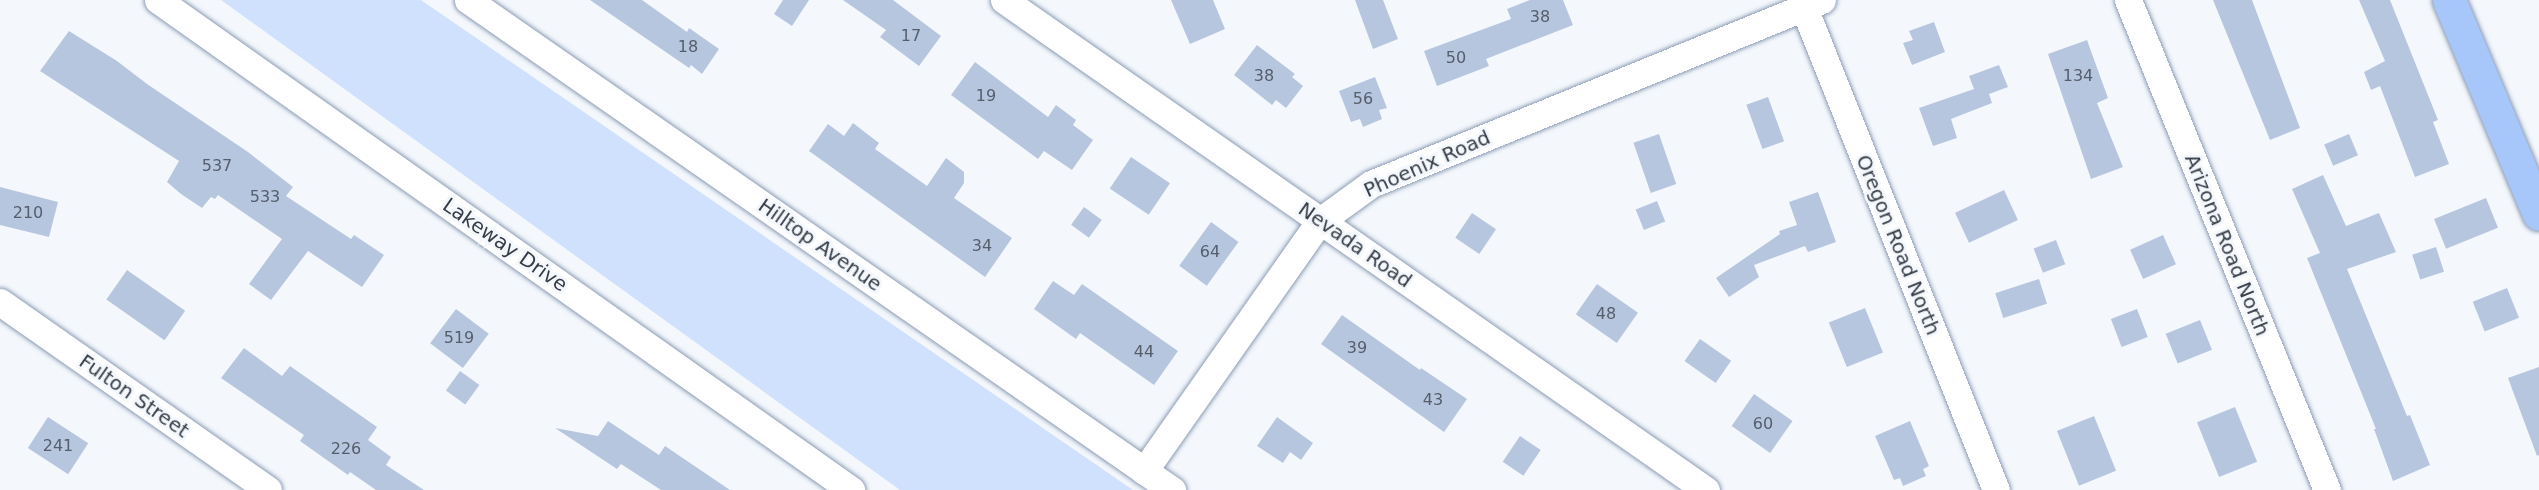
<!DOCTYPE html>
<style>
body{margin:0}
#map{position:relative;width:2539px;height:490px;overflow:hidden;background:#f4f8fd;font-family:"DejaVu Sans",sans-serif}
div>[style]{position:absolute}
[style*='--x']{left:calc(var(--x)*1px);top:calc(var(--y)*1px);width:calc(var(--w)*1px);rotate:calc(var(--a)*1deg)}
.green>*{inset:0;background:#d0e1fd}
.building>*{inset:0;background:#b7c6df;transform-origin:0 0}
.roads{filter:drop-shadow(0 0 2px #8d9cb4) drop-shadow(0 0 2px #8d9cb4)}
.minor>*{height:27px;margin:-13.5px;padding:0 13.5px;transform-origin:13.5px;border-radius:13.5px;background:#fff}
.major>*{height:33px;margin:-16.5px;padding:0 16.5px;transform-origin:16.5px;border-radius:16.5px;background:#a7c7fa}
span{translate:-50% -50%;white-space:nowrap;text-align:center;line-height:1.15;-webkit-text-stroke:6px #f4f8fd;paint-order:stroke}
.number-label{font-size:16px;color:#565e6c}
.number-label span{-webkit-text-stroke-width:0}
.street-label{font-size:20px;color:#363c46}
</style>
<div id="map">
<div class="green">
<i style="clip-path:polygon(221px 0,421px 0,1133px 490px,900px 490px)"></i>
</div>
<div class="building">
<i style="clip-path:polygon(590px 0,642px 0,687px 32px,689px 28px,719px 49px,702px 74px,691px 65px,689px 68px)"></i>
<i style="clip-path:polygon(783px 0,809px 0,792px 26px,774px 14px)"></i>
<i style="clip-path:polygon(843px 0,893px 0,941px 36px,919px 66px,880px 37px,886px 30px)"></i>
<i style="clip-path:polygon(1171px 0,1213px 0,1225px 29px,1190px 44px)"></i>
<i style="clip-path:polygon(1355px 0,1383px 0,1398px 39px,1373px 49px)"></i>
<i style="clip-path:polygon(1530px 0,1563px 0,1573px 25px,1486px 59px,1489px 66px,1437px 86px,1424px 51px,1511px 19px,1507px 9px)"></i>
<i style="clip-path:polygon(2213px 0,2252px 0,2300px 128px,2270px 140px)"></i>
<i style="clip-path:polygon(2359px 0,2390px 0,2438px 120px,2433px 122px,2449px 164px,2415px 177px,2380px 86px,2371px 90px,2364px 72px,2385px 61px)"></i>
<i style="clip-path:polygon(1934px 22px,1945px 52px,1912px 65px,1903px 43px,1913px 40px,1909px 31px)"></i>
<i style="clip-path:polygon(69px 31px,117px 61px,147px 84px,248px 152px,293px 187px,286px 196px,351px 239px,354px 235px,384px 255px,362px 287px,308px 251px,271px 300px,249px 284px,282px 239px,218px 195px,215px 199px,211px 197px,202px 208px,181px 194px,167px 182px,179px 161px,40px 71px)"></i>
<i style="clip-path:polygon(2087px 40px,2108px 98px,2097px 103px,2123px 167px,2091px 179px,2048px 54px)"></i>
<i style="clip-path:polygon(1257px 45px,1295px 74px,1292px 77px,1303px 86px,1286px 108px,1276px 100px,1272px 105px,1234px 75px)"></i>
<i style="clip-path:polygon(975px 62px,1048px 117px,1056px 105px,1076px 120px,1073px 125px,1093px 140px,1072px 170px,1044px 151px,1038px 159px,951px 95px)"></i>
<i style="clip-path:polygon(1999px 65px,2008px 87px,1989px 94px,1992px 103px,1951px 119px,1957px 138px,1933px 146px,1919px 108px,1974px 89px,1969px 76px)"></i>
<i style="clip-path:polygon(1375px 77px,1387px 108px,1379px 110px,1382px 119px,1363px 127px,1360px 119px,1351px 122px,1339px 91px)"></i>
<i style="left:1768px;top:97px;width:47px;height:23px;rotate:70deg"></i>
<i style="clip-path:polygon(853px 123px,879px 143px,875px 149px,927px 186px,946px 158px,964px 172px,964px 183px,954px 198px,1012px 238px,985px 277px,809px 151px,828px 124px,844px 136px)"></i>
<i style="left:1659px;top:134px;width:53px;height:27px;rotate:71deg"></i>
<i style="left:2349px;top:134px;width:23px;height:27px;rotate:67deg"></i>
<i style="left:1131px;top:157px;width:47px;height:38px;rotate:34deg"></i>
<i style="clip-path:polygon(2323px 175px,2346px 226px,2379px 213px,2396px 252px,2347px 269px,2407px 416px,2410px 415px,2430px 465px,2393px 481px,2374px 429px,2376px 429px,2307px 258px,2320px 253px,2292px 189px)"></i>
<i style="clip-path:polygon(0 187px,58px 202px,49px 237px,0 225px)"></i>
<i style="left:2004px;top:190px;width:33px;height:54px;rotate:65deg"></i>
<i style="clip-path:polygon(1818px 192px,1836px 242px,1808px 252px,1805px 246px,1754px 265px,1759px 277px,1729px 297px,1716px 278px,1780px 234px,1779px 231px,1797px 225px,1789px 202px)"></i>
<i style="left:2486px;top:198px;width:32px;height:56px;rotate:68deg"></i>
<i style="left:1657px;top:201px;width:22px;height:23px;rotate:68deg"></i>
<i style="left:1084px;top:207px;width:22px;height:22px;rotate:36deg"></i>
<i style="left:1472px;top:213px;width:29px;height:30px;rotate:34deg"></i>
<i style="left:1211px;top:222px;width:34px;height:54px;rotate:36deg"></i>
<i style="left:2163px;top:235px;width:32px;height:36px;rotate:66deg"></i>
<i style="left:2056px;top:240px;width:26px;height:24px;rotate:69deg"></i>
<i style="left:2436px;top:247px;width:26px;height:25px;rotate:72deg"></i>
<i style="left:127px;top:270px;width:71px;height:36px;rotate:35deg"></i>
<i style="left:2039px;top:279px;width:26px;height:46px;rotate:72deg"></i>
<i style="clip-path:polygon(1053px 281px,1074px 295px,1082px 284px,1178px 351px,1154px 385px,1080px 333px,1076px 339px,1034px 309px)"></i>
<i style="left:1597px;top:284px;width:50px;height:37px;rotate:35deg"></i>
<i style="left:2507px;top:288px;width:32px;height:37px;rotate:68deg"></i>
<i style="left:1865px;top:308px;width:48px;height:39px;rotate:68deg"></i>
<i style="left:456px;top:309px;width:41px;height:43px;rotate:37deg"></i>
<i style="left:2137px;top:309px;width:30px;height:28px;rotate:69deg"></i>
<i style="clip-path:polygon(1342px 315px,1420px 370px,1421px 368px,1467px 399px,1444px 432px,1321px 344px)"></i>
<i style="left:2200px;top:320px;width:32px;height:37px;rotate:68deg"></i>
<i style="left:1700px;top:339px;width:38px;height:27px;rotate:35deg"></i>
<i style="clip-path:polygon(244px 348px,282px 376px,290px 366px,377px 427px,368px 440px,391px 457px,386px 465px,424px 490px,376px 490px,350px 472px,348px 475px,300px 441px,304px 435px,221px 378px)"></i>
<i style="clip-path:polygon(2539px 367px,2539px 455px,2537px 456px,2508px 378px)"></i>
<i style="left:460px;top:371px;width:24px;height:24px;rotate:36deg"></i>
<i style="left:1754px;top:394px;width:47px;height:39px;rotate:35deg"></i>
<i style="left:2235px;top:407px;width:59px;height:41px;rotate:68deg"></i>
<i style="left:2094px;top:416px;width:59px;height:40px;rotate:68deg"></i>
<i style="left:48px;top:417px;width:48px;height:37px;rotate:33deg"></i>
<i style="clip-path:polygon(1277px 417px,1313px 443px,1301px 460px,1290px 452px,1283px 463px,1257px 446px)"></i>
<i style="clip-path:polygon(608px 421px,659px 455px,665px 446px,730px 490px,661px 490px,621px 464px,617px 469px,555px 428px,598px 436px)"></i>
<i style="clip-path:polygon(1910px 421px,1929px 466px,1923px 469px,1926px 476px,1903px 486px,1900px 478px,1894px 480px,1875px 436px)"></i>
<i style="left:1520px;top:436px;width:25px;height:31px;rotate:34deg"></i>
</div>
<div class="roads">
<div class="minor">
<i style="--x:158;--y:0;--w:849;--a:35.26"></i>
<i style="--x:468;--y:0;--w:858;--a:34.84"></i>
<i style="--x:1004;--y:0;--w:856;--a:34.92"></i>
<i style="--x:1801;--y:0;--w:527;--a:68.3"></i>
<i style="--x:2128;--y:0;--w:529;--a:67.9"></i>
<i style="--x:0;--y:302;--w:327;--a:35"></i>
<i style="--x:1144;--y:471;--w:306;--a:-54.9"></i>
<i style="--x:1320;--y:221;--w:63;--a:-36"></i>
<i style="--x:1371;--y:184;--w:487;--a:-22.2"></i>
</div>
<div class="major">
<i style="--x:2449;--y:0;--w:232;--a:67.2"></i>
</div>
</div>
<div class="number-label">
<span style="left:1540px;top:17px">38</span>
<span style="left:911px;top:36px">17</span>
<span style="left:688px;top:47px">18</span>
<span style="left:1456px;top:58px">50</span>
<span style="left:1264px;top:76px">38</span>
<span style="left:2078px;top:76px">134</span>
<span style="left:986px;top:96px">19</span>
<span style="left:1363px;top:99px">56</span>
<span style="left:217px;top:166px">537</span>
<span style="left:265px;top:197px">533</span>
<span style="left:28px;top:213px">210</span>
<span style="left:982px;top:246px">34</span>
<span style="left:1210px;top:252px">64</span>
<span style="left:1606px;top:314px">48</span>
<span style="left:459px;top:338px">519</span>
<span style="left:1357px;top:348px">39</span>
<span style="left:1144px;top:352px">44</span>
<span style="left:1433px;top:400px">43</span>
<span style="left:1763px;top:424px">60</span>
<span style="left:58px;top:446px">241</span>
<span style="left:346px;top:449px">226</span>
</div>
<div class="street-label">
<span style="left:1427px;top:164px;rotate:-24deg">Phoenix Road</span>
<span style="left:505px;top:245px;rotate:35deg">Lakeway Drive</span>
<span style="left:820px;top:245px;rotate:35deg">Hilltop Avenue</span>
<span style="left:1355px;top:245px;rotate:35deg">Nevada Road</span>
<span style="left:1898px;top:245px;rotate:68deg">Oregon Road North</span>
<span style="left:2227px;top:245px;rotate:68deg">Arizona Road North</span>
<span style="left:134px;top:396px;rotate:35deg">Fulton Street</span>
</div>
</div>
